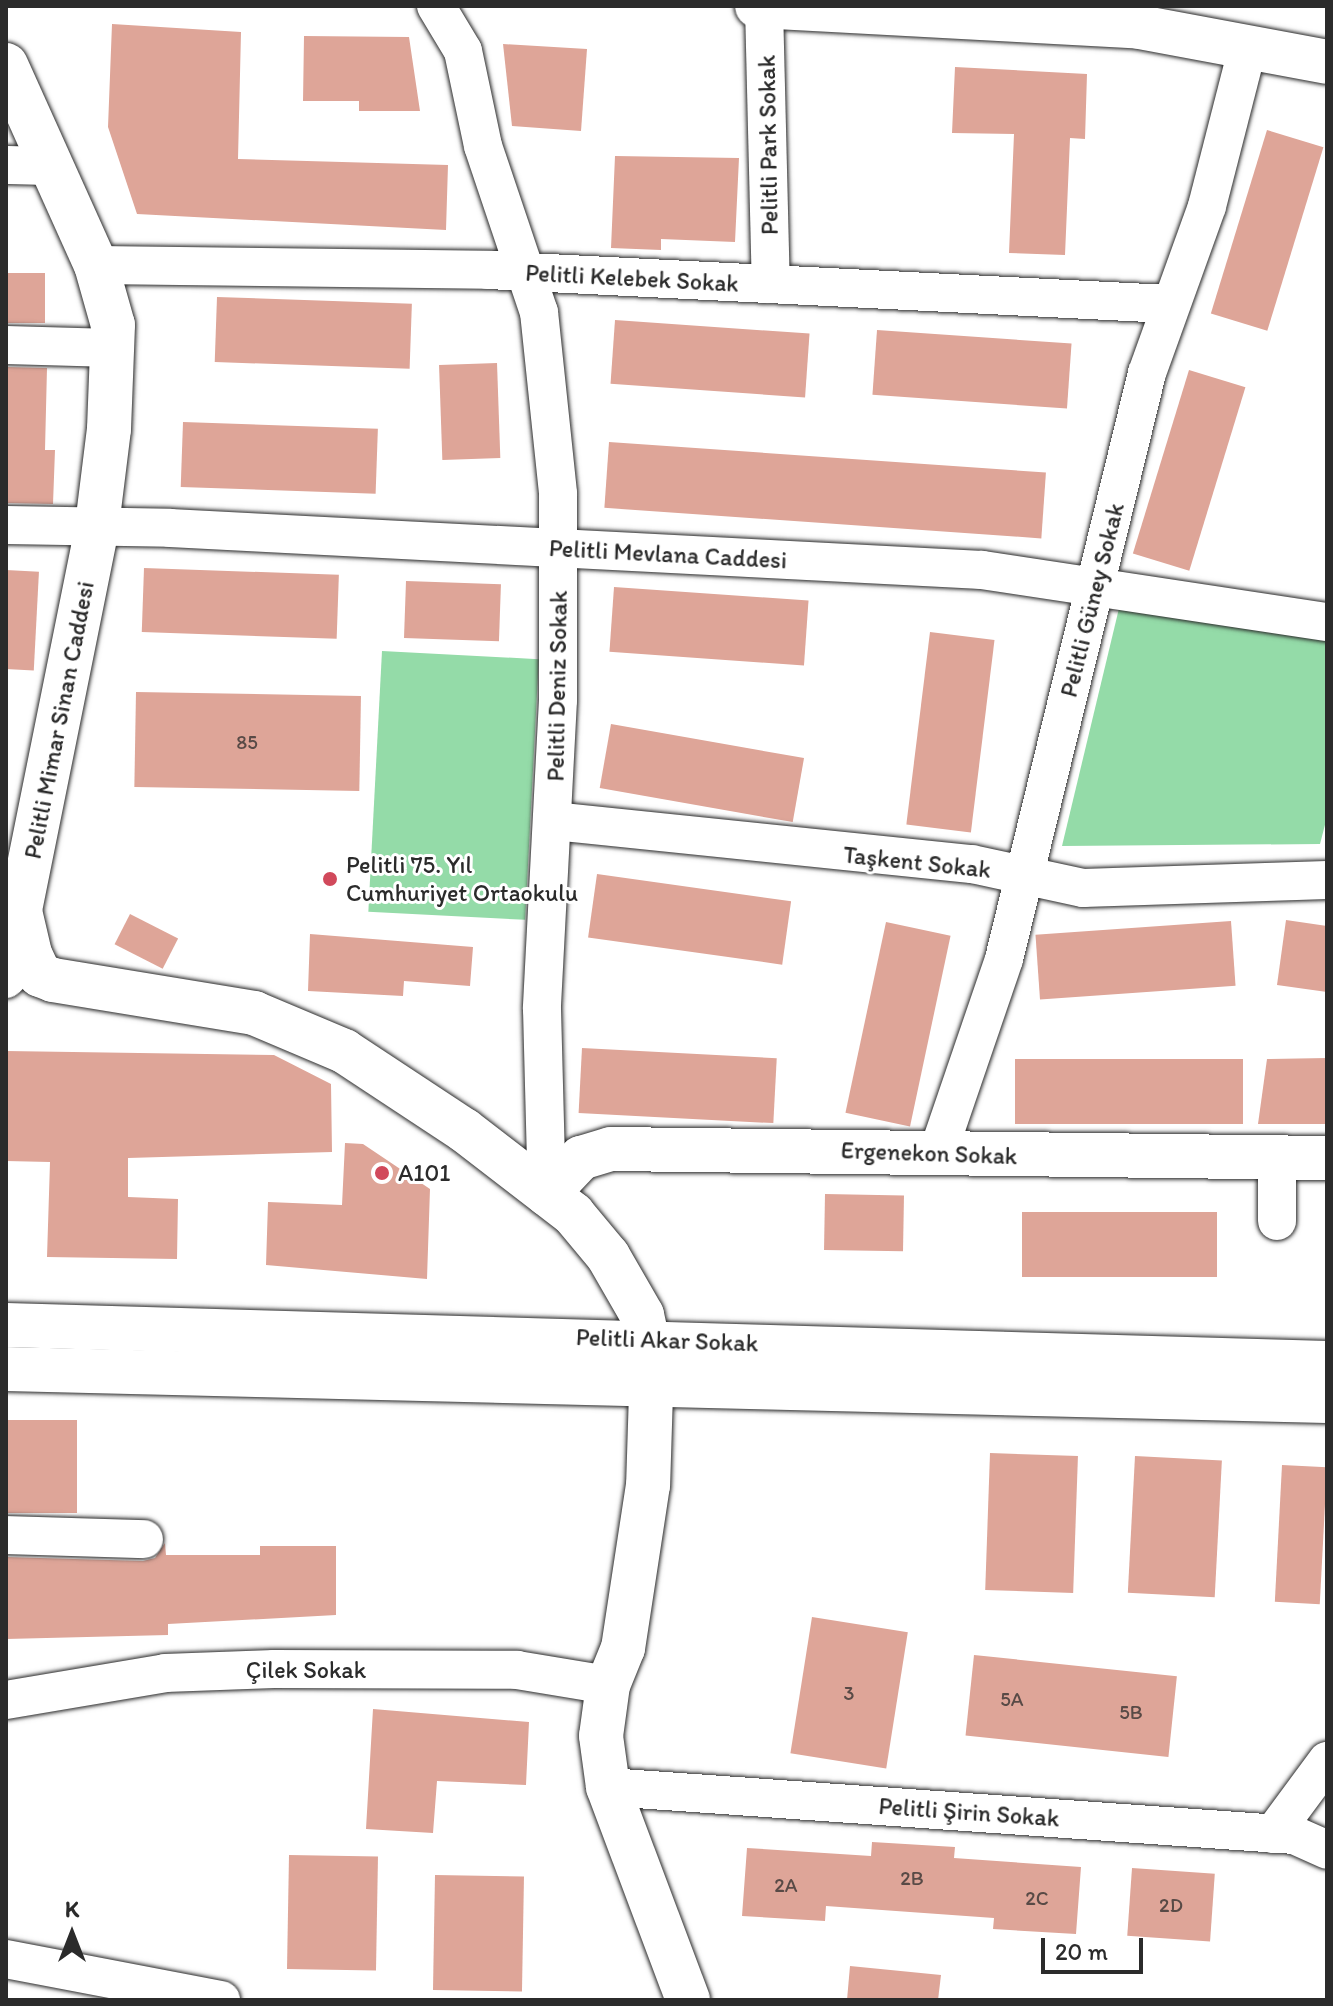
<!DOCTYPE html>
<meta charset="utf-8">
<style>
body{margin:0}
#map{position:relative;width:1333px;height:2006px;overflow:hidden;background:#fff;font-family:Itim,sans-serif}
div>[style]{position:absolute}
[style*='--x']{left:calc(var(--x)*1px);top:calc(var(--y)*1px);width:calc(var(--w)*1px);rotate:calc(var(--a)*1deg)}
.green>*{inset:0;background:#94dba8;transform-origin:0 0}
.building>*{inset:0;background:#dea598;transform-origin:0 0}
.roads{filter:drop-shadow(0 0 2px #2b2b2b) drop-shadow(0 0 2px #2b2b2b)}
.street>*{height:38px;margin:-19px;padding:0 19px;transform-origin:19px;border-radius:19px;background:#fff}
.secondary>*{height:44px;margin:-22px;padding:0 22px;transform-origin:22px;border-radius:22px;background:#fff}
.dots>*{width:22px;height:22px;translate:-50% -50%;box-sizing:border-box;border:4px solid #fff;border-radius:50%}
span{translate:-50% -50%;white-space:nowrap;text-align:center;line-height:1.15;-webkit-text-stroke:6px #fff;paint-order:stroke}
.number-label{font-size:20px;color:#584a46}
.number-label span{-webkit-text-stroke-width:0}
.street-label{font-size:24px;color:#2b2b2b}
.poi-label{font-size:24px;color:#2b2b2b}
.left{translate:0 -50%;text-align:left}
.frame{position:absolute;inset:0;border:8px solid #2b2b2b;pointer-events:none}
.north{position:absolute;left:32px;top:1894px;width:80px;height:80px;-webkit-text-stroke:6px #fff;paint-order:stroke;rotate:0deg;font-size:22px;font-weight:700;line-height:32px;text-align:center;color:#2b2b2b}
.north::after{content:'';display:block;margin:auto;width:28px;height:36px;background:#2b2b2b;clip-path:polygon(50% 0,100% 100%,50% 72%,0 100%)}
.scale{position:absolute;left:1041px;top:1938px;width:102px;height:36px;box-sizing:border-box;border:4px solid #2b2b2b;border-top:0;padding-left:10px;font-size:24px;line-height:28px;white-space:nowrap;color:#2b2b2b;-webkit-text-stroke:6px #fff;paint-order:stroke}
</style>
<div id="map">
<div class="green">
<i style="clip-path:polygon(1121px 600px,1327px 640px,1327px 817px,1320px 844px,1062px 846px)"></i>
<i style="left:382px;top:651px;width:157px;height:261px;rotate:3deg"></i>
</div>
<div class="building">
<i style="clip-path:polygon(112px 24px,241px 32px,238px 159px,448px 165px,446px 230px,137px 214px,108px 127px)"></i>
<i style="clip-path:polygon(304px 36px,409px 37px,420px 111px,359px 111px,359px 101px,303px 101px)"></i>
<i style="clip-path:polygon(503px 44px,587px 49px,581px 131px,512px 126px)"></i>
<i style="clip-path:polygon(955px 67px,1087px 74px,1085px 139px,1070px 138px,1065px 255px,1009px 253px,1014px 134px,952px 133px)"></i>
<i style="left:1267px;top:130px;width:59px;height:192px;rotate:17deg"></i>
<i style="clip-path:polygon(615px 156px,739px 158px,735px 242px,661px 239px,661px 250px,611px 248px)"></i>
<i style="left:6px;top:273px;width:39px;height:50px"></i>
<i style="left:217px;top:297px;width:195px;height:65px;rotate:2deg"></i>
<i style="left:615px;top:320px;width:195px;height:64px;rotate:4deg"></i>
<i style="left:877px;top:330px;width:195px;height:65px;rotate:4deg"></i>
<i style="left:497px;top:363px;width:95px;height:58px;rotate:88deg"></i>
<i style="clip-path:polygon(6px 367px,47px 368px,45px 450px,55px 450px,53px 504px,6px 503px)"></i>
<i style="left:1189px;top:370px;width:59px;height:192px;rotate:17deg"></i>
<i style="left:183px;top:422px;width:195px;height:65px;rotate:2deg"></i>
<i style="left:609px;top:442px;width:438px;height:66px;rotate:4deg"></i>
<i style="left:144px;top:568px;width:195px;height:64px;rotate:2deg"></i>
<i style="left:6px;top:570px;width:33px;height:99px;rotate:3deg"></i>
<i style="left:406px;top:581px;width:95px;height:57px;rotate:2deg"></i>
<i style="left:614px;top:587px;width:195px;height:65px;rotate:4deg"></i>
<i style="left:930px;top:632px;width:65px;height:194px;rotate:7deg"></i>
<i style="left:136px;top:692px;width:225px;height:95px;rotate:1deg"></i>
<i style="left:611px;top:724px;width:196px;height:65px;rotate:10deg"></i>
<i style="left:597px;top:874px;width:196px;height:64px;rotate:8deg"></i>
<i style="left:130px;top:914px;width:54px;height:34px;rotate:27deg"></i>
<i style="clip-path:polygon(1286px 920px,1327px 926px,1327px 992px,1277px 985px)"></i>
<i style="left:1231px;top:921px;width:65px;height:196px;rotate:86deg"></i>
<i style="left:886px;top:922px;width:66px;height:195px;rotate:12deg"></i>
<i style="clip-path:polygon(310px 934px,473px 947px,470px 986px,404px 981px,403px 996px,308px 991px)"></i>
<i style="left:582px;top:1048px;width:195px;height:65px;rotate:3deg"></i>
<i style="clip-path:polygon(6px 1051px,274px 1055px,331px 1084px,332px 1152px,128px 1158px,128px 1197px,178px 1199px,177px 1259px,47px 1257px,50px 1162px,6px 1161px)"></i>
<i style="clip-path:polygon(1327px 1058px,1327px 1124px,1258px 1124px,1267px 1059px)"></i>
<i style="left:1015px;top:1059px;width:228px;height:65px"></i>
<i style="clip-path:polygon(345px 1143px,363px 1144px,430px 1189px,427px 1279px,266px 1265px,268px 1202px,342px 1205px)"></i>
<i style="left:825px;top:1194px;width:79px;height:56px;rotate:1deg"></i>
<i style="left:1217px;top:1212px;width:65px;height:195px;rotate:90deg"></i>
<i style="left:6px;top:1420px;width:71px;height:93px"></i>
<i style="left:990px;top:1453px;width:88px;height:137px;rotate:2deg"></i>
<i style="left:1135px;top:1456px;width:87px;height:137px;rotate:3deg"></i>
<i style="left:1282px;top:1465px;width:45px;height:137px;rotate:3deg"></i>
<i style="clip-path:polygon(165px 1543px,166px 1555px,260px 1555px,260px 1546px,336px 1546px,336px 1615px,168px 1624px,168px 1635px,6px 1639px,6px 1557px,143px 1561px,155px 1558px)"></i>
<i style="left:812px;top:1617px;width:97px;height:138px;rotate:9deg"></i>
<i style="left:974px;top:1655px;width:204px;height:81px;rotate:6deg"></i>
<i style="clip-path:polygon(373px 1709px,529px 1722px,526px 1785px,437px 1781px,433px 1833px,366px 1829px)"></i>
<i style="clip-path:polygon(872px 1842px,955px 1847px,954px 1858px,1081px 1867px,1076px 1934px,993px 1929px,994px 1918px,826px 1906px,825px 1921px,742px 1916px,747px 1848px,871px 1856px)"></i>
<i style="left:289px;top:1855px;width:89px;height:114px;rotate:1deg"></i>
<i style="left:1132px;top:1868px;width:83px;height:68px;rotate:4deg"></i>
<i style="left:435px;top:1875px;width:89px;height:115px;rotate:1deg"></i>
<i style="clip-path:polygon(850px 1966px,941px 1975px,938px 2000px,847px 2000px)"></i>
</div>
<div class="roads">
<div class="street">
<i style="--x:436;--y:6;--w:52;--a:59"></i>
<i style="--x:463;--y:51;--w:97;--a:78.1"></i>
<i style="--x:483;--y:146;--w:175;--a:71.4"></i>
<i style="--x:539;--y:312;--w:183;--a:84"></i>
<i style="--x:558;--y:494;--w:206;--a:90"></i>
<i style="--x:558;--y:700;--w:309;--a:93"></i>
<i style="--x:542;--y:1009;--w:185;--a:88.5"></i>
<i style="--x:764;--y:6;--w:278;--a:88.6"></i>
<i style="--x:6;--y:165;--w:43;--a:1.3"></i>
<i style="--x:96;--y:265;--w:392;--a:0.7"></i>
<i style="--x:488;--y:270;--w:681;--a:2.86"></i>
<i style="--x:6;--y:345;--w:107;--a:1.6"></i>
<i style="--x:6;--y:525;--w:164;--a:1"></i>
<i style="--x:170;--y:528;--w:813;--a:2.96"></i>
<i style="--x:982;--y:570;--w:349;--a:8.6"></i>
<i style="--x:554;--y:821;--w:420;--a:5.9"></i>
<i style="--x:972;--y:864;--w:114;--a:12.2"></i>
<i style="--x:1083;--y:888;--w:244;--a:-1.9"></i>
<i style="--x:6;--y:979;--w:35;--a:-46"></i>
<i style="--x:937;--y:1155;--w:207;--a:-71.1"></i>
<i style="--x:1004;--y:959;--w:603;--a:-76.29"></i>
<i style="--x:1147;--y:373;--w:177;--a:-70.2"></i>
<i style="--x:1207;--y:206;--w:165;--a:-75.6"></i>
<i style="--x:1277;--y:1158;--w:63;--a:90"></i>
<i style="--x:6;--y:1535;--w:138;--a:1.7"></i>
<i style="--x:6;--y:1700;--w:161;--a:-9.6"></i>
<i style="--x:165;--y:1673;--w:109;--a:-2.1"></i>
<i style="--x:274;--y:1669;--w:243;--a:0.2"></i>
<i style="--x:517;--y:1670;--w:92;--a:9.4"></i>
<i style="--x:608;--y:1787;--w:688;--a:4"></i>
<i style="--x:1294;--y:1835;--w:36;--a:24"></i>
<i style="--x:1273;--y:1834;--w:91;--a:-53.5"></i>
<i style="--x:6;--y:1959;--w:219;--a:10.8"></i>
</div>
<div class="secondary">
<i style="--x:757;--y:6;--w:383;--a:3.1"></i>
<i style="--x:1139;--y:27;--w:191;--a:10.5"></i>
<i style="--x:6;--y:65;--w:219;--a:65.8"></i>
<i style="--x:96;--y:265;--w:62;--a:74.2"></i>
<i style="--x:113;--y:325;--w:104;--a:92.2"></i>
<i style="--x:109;--y:429;--w:105;--a:97.1"></i>
<i style="--x:96;--y:533;--w:386;--a:101.4"></i>
<i style="--x:20;--y:911;--w:44;--a:76.9"></i>
<i style="--x:30;--y:954;--w:23;--a:65"></i>
<i style="--x:40;--y:975;--w:14;--a:21"></i>
<i style="--x:53;--y:980;--w:204;--a:9.3"></i>
<i style="--x:254;--y:1013;--w:98;--a:22.9"></i>
<i style="--x:344;--y:1051;--w:144;--a:33.4"></i>
<i style="--x:464;--y:1130;--w:138;--a:37.6"></i>
<i style="--x:573;--y:1214;--w:55;--a:50.2"></i>
<i style="--x:608;--y:1256;--w:68;--a:60"></i>
<i style="--x:642;--y:1315;--w:47;--a:77.7"></i>
<i style="--x:652;--y:1361;--w:124;--a:91.8"></i>
<i style="--x:648;--y:1485;--w:165;--a:98.7"></i>
<i style="--x:623;--y:1648;--w:40;--a:112"></i>
<i style="--x:608;--y:1685;--w:51;--a:97.8"></i>
<i style="--x:601;--y:1736;--w:51;--a:82.2"></i>
<i style="--x:608;--y:1787;--w:228;--a:69.4"></i>
<i style="--x:547;--y:1194;--w:50;--a:-46.6"></i>
<i style="--x:581;--y:1158;--w:31;--a:-17"></i>
<i style="--x:611;--y:1149;--w:716;--a:0.72"></i>
<i style="--x:6;--y:1325;--w:1322;--a:1.65"></i>
<i style="--x:6;--y:1369;--w:1321;--a:1.39"></i>
</div>
</div>
<div class="dots">
<i style="left:330px;top:879px;background:#d1495b"></i>
<i style="left:382px;top:1173px;background:#d1495b"></i>
</div>
<div class="number-label">
<span style="left:247px;top:742px">85</span>
<span style="left:849px;top:1693px">3</span>
<span style="left:1012px;top:1699px">5A</span>
<span style="left:1131px;top:1712px">5B</span>
<span style="left:912px;top:1878px">2B</span>
<span style="left:786px;top:1885px">2A</span>
<span style="left:1037px;top:1898px">2C</span>
<span style="left:1171px;top:1905px">2D</span>
</div>
<div class="street-label">
<span style="left:768px;top:145px;rotate:-91deg">Pelitli Park Sokak</span>
<span style="left:632px;top:278px;rotate:3deg">Pelitli Kelebek Sokak</span>
<span style="left:668px;top:554px;rotate:3deg">Pelitli Mevlana Caddesi</span>
<span style="left:1092px;top:600px;rotate:-76deg">Pelitli Güney Sokak</span>
<span style="left:557px;top:686px;rotate:-89deg">Pelitli Deniz Sokak</span>
<span style="left:59px;top:720px;rotate:-79deg">Pelitli Mimar Sinan Caddesi</span>
<span style="left:917px;top:862px;rotate:6deg">Taşkent Sokak</span>
<span style="left:929px;top:1153px;rotate:2deg">Ergenekon Sokak</span>
<span style="left:667px;top:1340px;rotate:2deg">Pelitli Akar Sokak</span>
<span style="left:306px;top:1670px">Çilek Sokak</span>
<span style="left:969px;top:1812px;rotate:4deg">Pelitli Şirin Sokak</span>
</div>
<div class="poi-label">
<span class="left" style="left:346px;top:879px">Pelitli 75. Yıl<br>Cumhuriyet Ortaokulu</span>
<span class="left" style="left:398px;top:1173px">A101</span>
</div>
<div class="frame"></div>
<div class="north">K</div>
<div class="scale">20 m</div>
</div>
